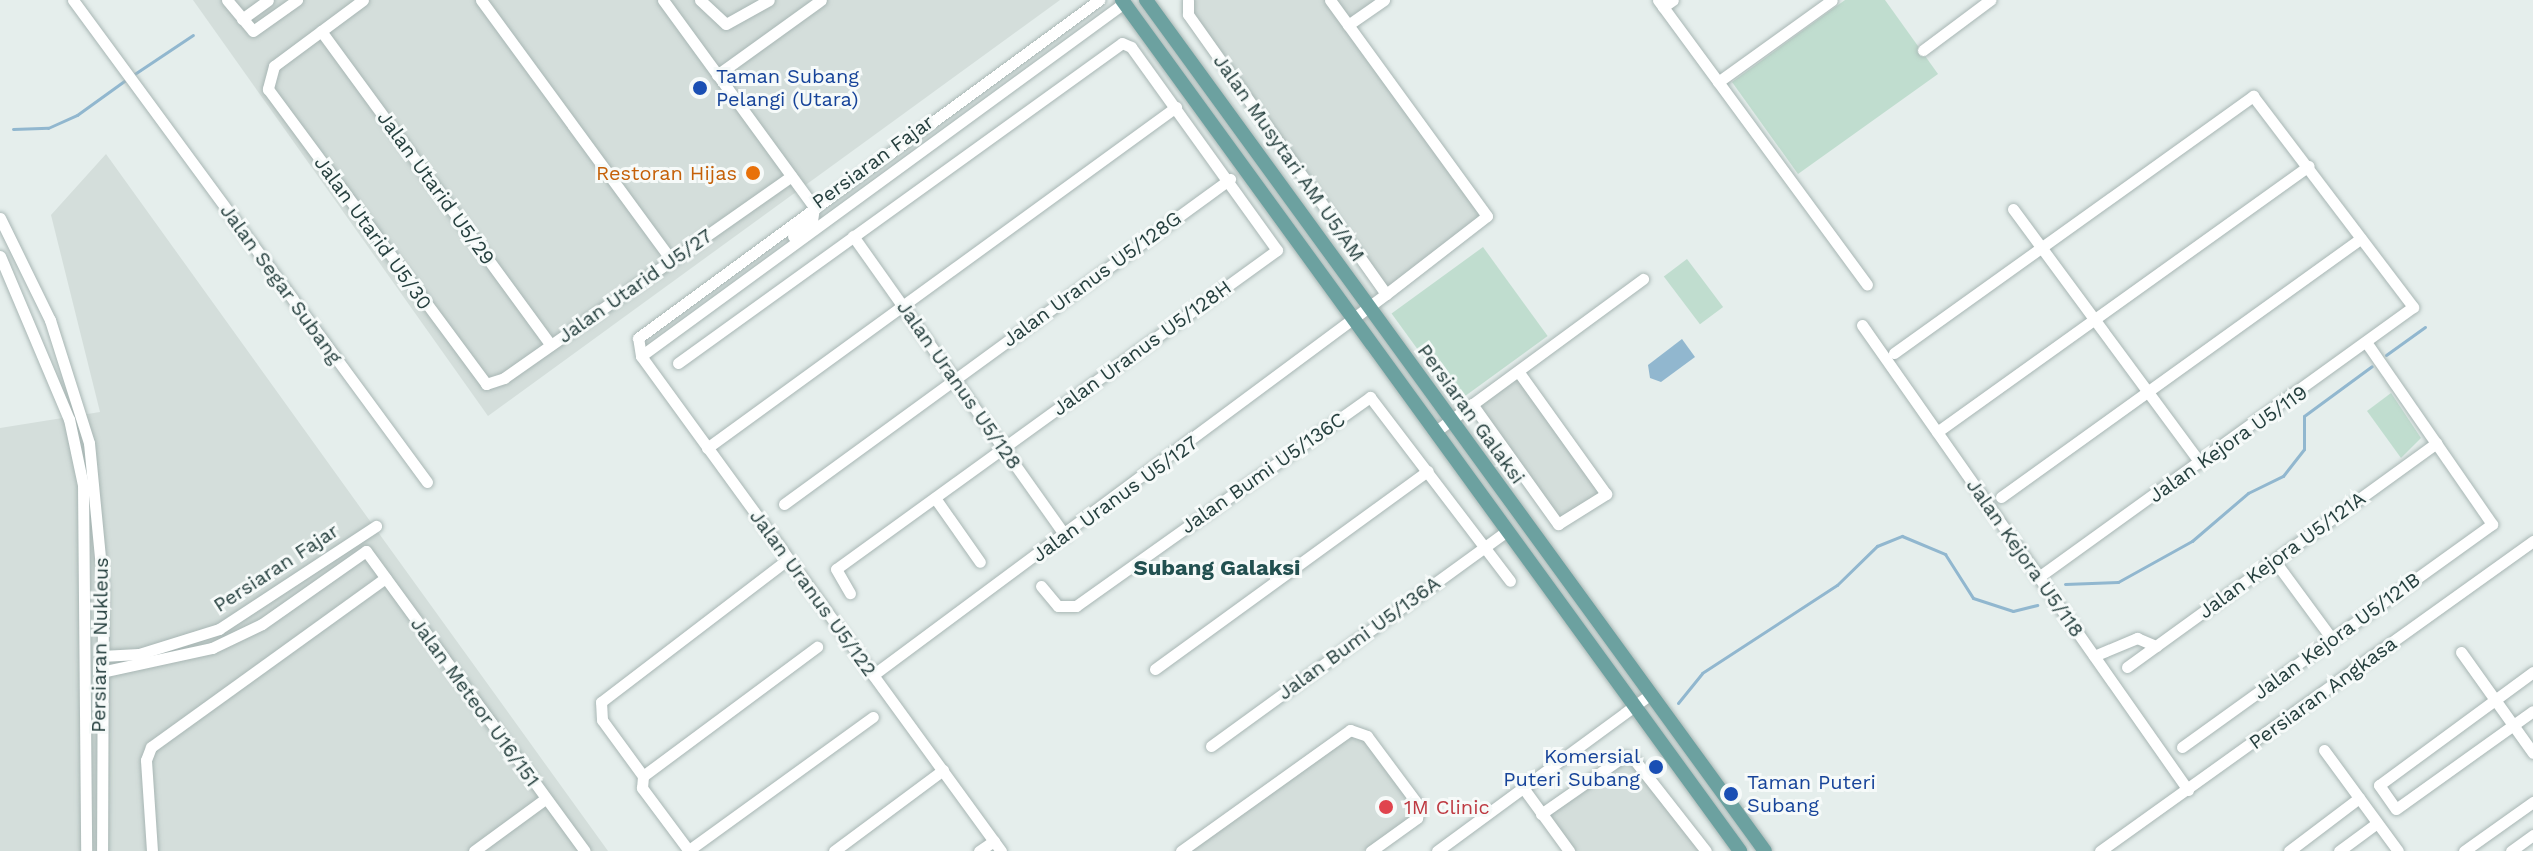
<!DOCTYPE html>
<style>
body{margin:0}
#map{position:relative;width:2533px;height:851px;overflow:hidden;background:#e5eeec;font-family:"Work Sans",sans-serif}
div>[style]{position:absolute}
[style*='--x']{left:calc(var(--x)*1px);top:calc(var(--y)*1px);width:calc(var(--w)*1px);rotate:calc(var(--a)*1deg)}
.built>*{inset:0;background:#d4dedb;transform-origin:0 0}
.green>*{inset:0;background:#c0ddcf;transform-origin:0 0}
.water>*{inset:0;background:#91b7cf}
.stream>*{height:3px;margin:-1.5px;padding:0 1.5px;transform-origin:1.5px;border-radius:1.5px;background:#91b7cf}
.roads{filter:drop-shadow(0 0 2px #a8b6b4) drop-shadow(0 0 2px #a8b6b4)}
.minor>*{height:11px;margin:-5.5px;padding:0 5.5px;transform-origin:5.5px;border-radius:5.5px;background:#fff}
.major>*{height:14px;margin:-7px;padding:0 7px;transform-origin:7px;border-radius:7px;background:#6ca1a0}
.dots>*{width:22px;height:22px;translate:-50% -50%;box-sizing:border-box;border:4px solid #f6faf9;border-radius:50%}
span{translate:-50% -50%;white-space:nowrap;text-align:center;line-height:1.15;-webkit-text-stroke:6px #f6faf9;paint-order:stroke}
.transit-label{font-size:20px;color:#164399}
.left{translate:0 -50%;text-align:left}
.right{translate:-100% -50%;text-align:right}
.street-label{font-size:20px;color:#253f3e}
.food-label{font-size:20px;color:#c56008}
.health-label{font-size:20px;color:#be3a42}
.neighbourhood-label{font-size:22px;color:#225050;font-weight:700}
</style>
<div id="map">
<div class="built">
<i style="clip-path:polygon(193px 0,1060px 0,488px 416px)"></i>
<i style="clip-path:polygon(1194px 0,1376px 0,1343px 24px,1483px 216px,1386px 290px,1191px 13px)"></i>
<i style="clip-path:polygon(106px 154px,370px 521px,608px 851px,0 851px,0 428px,100px 412px,51px 215px)"></i>
<i style="left:1517px;top:377px;width:143px;height:49px;rotate:54deg"></i>
<i style="clip-path:polygon(1348px 736px,1363px 739px,1413px 805px,1413px 815px,1363px 851px,1191px 851px)"></i>
<i style="clip-path:polygon(1622px 763px,1636px 767px,1700px 851px,1574px 851px,1548px 815px)"></i>
</div>
<div class="green">
<i style="clip-path:polygon(1845px 0,1885px 0,1938px 74px,1798px 174px,1732px 82px)"></i>
<i style="left:1483px;top:247px;width:110px;height:113px;rotate:54deg"></i>
<i style="left:1687px;top:259px;width:60px;height:29px;rotate:53deg"></i>
<i style="clip-path:polygon(2391px 393px,2421px 438px,2401px 458px,2367px 411px)"></i>
</div>
<div class="water">
<i style="clip-path:polygon(1682px 339px,1695px 357px,1661px 382px,1650px 378px,1648px 365px)"></i>
</div>
<div class="stream">
<i style="--x:133;--y:75;--w:72;--a:-33.7"></i>
<i style="--x:13;--y:129;--w:35;--a:-2"></i>
<i style="--x:48;--y:128;--w:32;--a:-24"></i>
<i style="--x:77;--y:115;--w:62;--a:-35.8"></i>
<i style="--x:2386;--y:355;--w:48;--a:-35.7"></i>
<i style="--x:2065;--y:584;--w:53;--a:-2.2"></i>
<i style="--x:2118;--y:582;--w:85;--a:-29"></i>
<i style="--x:2192;--y:541;--w:74;--a:-40.6"></i>
<i style="--x:2248;--y:493;--w:39;--a:-26"></i>
<i style="--x:2283;--y:476;--w:34;--a:-52"></i>
<i style="--x:2304;--y:449;--w:33;--a:-90"></i>
<i style="--x:2304;--y:416;--w:84;--a:-36.3"></i>
<i style="--x:1678;--y:703;--w:38;--a:-51"></i>
<i style="--x:1702;--y:673;--w:161;--a:-33.1"></i>
<i style="--x:1837;--y:585;--w:56;--a:-44.3"></i>
<i style="--x:1877;--y:546;--w:27;--a:-22"></i>
<i style="--x:1902;--y:536;--w:47;--a:22.7"></i>
<i style="--x:1945;--y:554;--w:52;--a:57.5"></i>
<i style="--x:1973;--y:598;--w:42;--a:18"></i>
<i style="--x:2013;--y:611;--w:25;--a:-14"></i>
</div>
<div class="roads">
<div class="minor">
<i style="--x:73;--y:0;--w:598;--a:53.7"></i>
<i style="--x:227;--y:0;--w:40;--a:50"></i>
<i style="--x:253;--y:31;--w:54;--a:-35.2"></i>
<i style="--x:363;--y:0;--w:111;--a:143.4"></i>
<i style="--x:274;--y:66;--w:24;--a:105"></i>
<i style="--x:268;--y:89;--w:367;--a:53.5"></i>
<i style="--x:486;--y:384;--w:19;--a:-18"></i>
<i style="--x:504;--y:378;--w:351;--a:-35.1"></i>
<i style="--x:481;--y:0;--w:322;--a:53.8"></i>
<i style="--x:663;--y:0;--w:256;--a:53.9"></i>
<i style="--x:700;--y:0;--w:35;--a:43"></i>
<i style="--x:726;--y:24;--w:49;--a:-29.2"></i>
<i style="--x:1330;--y:0;--w:267;--a:54"></i>
<i style="--x:1487;--y:216;--w:128;--a:142.3"></i>
<i style="--x:1658;--y:0;--w:353;--a:53.7"></i>
<i style="--x:1663;--y:7;--w:12;--a:-35"></i>
<i style="--x:242;--y:19;--w:32;--a:-36"></i>
<i style="--x:1348;--y:25;--w:44;--a:-34.8"></i>
<i style="--x:321;--y:31;--w:389;--a:53.8"></i>
<i style="--x:1923;--y:50;--w:84;--a:-36.7"></i>
<i style="--x:717;--y:75;--w:128;--a:-35.8"></i>
<i style="--x:1718;--y:82;--w:140;--a:-35.7"></i>
<i style="--x:2013;--y:209;--w:315;--a:53.6"></i>
<i style="--x:0;--y:218;--w:114;--a:63.9"></i>
<i style="--x:50;--y:320;--w:129;--a:72.4"></i>
<i style="--x:89;--y:443;--w:146;--a:84.5"></i>
<i style="--x:103;--y:588;--w:263;--a:90.2"></i>
<i style="--x:793;--y:236;--w:24;--a:-38"></i>
<i style="--x:812;--y:221;--w:14;--a:-82"></i>
<i style="--x:853;--y:236;--w:367;--a:54.7"></i>
<i style="--x:0;--y:256;--w:177;--a:67.1"></i>
<i style="--x:69;--y:419;--w:67;--a:78"></i>
<i style="--x:83;--y:485;--w:366;--a:89.5"></i>
<i style="--x:1862;--y:325;--w:568;--a:54.97"></i>
<i style="--x:1894;--y:353;--w:442;--a:-35.6"></i>
<i style="--x:2253;--y:96;--w:265;--a:52.8"></i>
<i style="--x:2413;--y:307;--w:462;--a:144.2"></i>
<i style="--x:641;--y:356;--w:598;--a:-36.16"></i>
<i style="--x:678;--y:363;--w:547;--a:-35.78"></i>
<i style="--x:1122;--y:43;--w:10;--a:24"></i>
<i style="--x:1131;--y:47;--w:250;--a:54.3"></i>
<i style="--x:1277;--y:250;--w:544;--a:144.12"></i>
<i style="--x:836;--y:569;--w:28;--a:60"></i>
<i style="--x:1472;--y:404;--w:148;--a:54.4"></i>
<i style="--x:1558;--y:524;--w:57;--a:-32"></i>
<i style="--x:1606;--y:494;--w:151;--a:-125.6"></i>
<i style="--x:1436;--y:431;--w:257;--a:-36.3"></i>
<i style="--x:1937;--y:432;--w:457;--a:-35.6"></i>
<i style="--x:707;--y:448;--w:580;--a:-36.02"></i>
<i style="--x:2001;--y:497;--w:443;--a:-35.7"></i>
<i style="--x:935;--y:498;--w:78;--a:54.9"></i>
<i style="--x:784;--y:504;--w:552;--a:-36.08"></i>
<i style="--x:2274;--y:560;--w:98;--a:53.7"></i>
<i style="--x:1041;--y:586;--w:26;--a:50"></i>
<i style="--x:1058;--y:606;--w:18;--a:0"></i>
<i style="--x:1076;--y:606;--w:361;--a:-35.4"></i>
<i style="--x:1370;--y:397;--w:231;--a:52.7"></i>
<i style="--x:2461;--y:652;--w:124;--a:54.5"></i>
<i style="--x:101;--y:656;--w:38;--a:-3"></i>
<i style="--x:139;--y:654;--w:84;--a:-17.4"></i>
<i style="--x:219;--y:629;--w:188;--a:-33.3"></i>
<i style="--x:2094;--y:656;--w:47;--a:-22.7"></i>
<i style="--x:2137;--y:638;--w:21;--a:23"></i>
<i style="--x:2127;--y:667;--w:382;--a:-35.9"></i>
<i style="--x:1155;--y:669;--w:337;--a:-36"></i>
<i style="--x:101;--y:672;--w:114;--a:-12.2"></i>
<i style="--x:212;--y:648;--w:55;--a:-25.6"></i>
<i style="--x:262;--y:624;--w:127;--a:-35.1"></i>
<i style="--x:366;--y:551;--w:371;--a:53.9"></i>
<i style="--x:2533;--y:672;--w:191;--a:143.7"></i>
<i style="--x:2379;--y:785;--w:29;--a:55"></i>
<i style="--x:2396;--y:809;--w:168;--a:-35.6"></i>
<i style="--x:873;--y:675;--w:639;--a:-36.6"></i>
<i style="--x:1386;--y:294;--w:343;--a:-125.3"></i>
<i style="--x:1188;--y:14;--w:14;--a:-90"></i>
<i style="--x:1211;--y:746;--w:367;--a:-36"></i>
<i style="--x:2182;--y:747;--w:382;--a:-35.7"></i>
<i style="--x:2492;--y:524;--w:218;--a:-124.7"></i>
<i style="--x:2324;--y:750;--w:125;--a:53.8"></i>
<i style="--x:643;--y:776;--w:217;--a:-36.6"></i>
<i style="--x:1524;--y:789;--w:77;--a:54"></i>
<i style="--x:1541;--y:814;--w:101;--a:-34.9"></i>
<i style="--x:1624;--y:756;--w:9;--a:13"></i>
<i style="--x:1633;--y:758;--w:118;--a:51.9"></i>
<i style="--x:689;--y:850;--w:227;--a:-35.9"></i>
<i style="--x:152;--y:851;--w:91;--a:-93.8"></i>
<i style="--x:146;--y:760;--w:14;--a:-69"></i>
<i style="--x:151;--y:747;--w:289;--a:-35.8"></i>
<i style="--x:474;--y:851;--w:88;--a:-36.2"></i>
<i style="--x:689;--y:851;--w:79;--a:-126.7"></i>
<i style="--x:642;--y:788;--w:12;--a:-85"></i>
<i style="--x:643;--y:776;--w:69;--a:-126.2"></i>
<i style="--x:602;--y:720;--w:18;--a:-93"></i>
<i style="--x:601;--y:702;--w:235;--a:-37.4"></i>
<i style="--x:834;--y:851;--w:136;--a:-36.6"></i>
<i style="--x:979;--y:851;--w:18;--a:-34"></i>
<i style="--x:1001;--y:851;--w:612;--a:-126.03"></i>
<i style="--x:641;--y:356;--w:18;--a:-99"></i>
<i style="--x:638;--y:338;--w:572;--a:-36.25"></i>
<i style="--x:1181;--y:851;--w:208;--a:-35.6"></i>
<i style="--x:1350;--y:730;--w:18;--a:19"></i>
<i style="--x:1367;--y:736;--w:87;--a:53.4"></i>
<i style="--x:1419;--y:806;--w:12;--a:99"></i>
<i style="--x:1417;--y:818;--w:57;--a:144.3"></i>
<i style="--x:1437;--y:851;--w:265;--a:-36.3"></i>
<i style="--x:2100;--y:851;--w:533;--a:-35.6"></i>
<i style="--x:2289;--y:851;--w:88;--a:-37.1"></i>
<i style="--x:2339;--y:851;--w:47;--a:-36.4"></i>
<i style="--x:2464;--y:851;--w:85;--a:-35.4"></i>
<i style="--x:2511;--y:851;--w:27;--a:-36"></i>
</div>
<div class="major">
<i style="--x:1122;--y:0;--w:1052;--a:54.01"></i>
<i style="--x:1146;--y:0;--w:1052;--a:53.97"></i>
</div>
</div>
<div class="dots">
<i style="left:700px;top:88px;background:#1a4fb4"></i>
<i style="left:753px;top:173px;background:#e8710a"></i>
<i style="left:1656px;top:767px;background:#1a4fb4"></i>
<i style="left:1731px;top:794px;background:#1a4fb4"></i>
<i style="left:1386px;top:807px;background:#e0444e"></i>
</div>
<div class="transit-label">
<span class="left" style="left:716px;top:88px">Taman Subang<br>Pelangi (Utara)</span>
<span class="right" style="left:1640px;top:768px">Komersial<br>Puteri Subang</span>
<span class="left" style="left:1747px;top:794px">Taman Puteri<br>Subang</span>
</div>
<div class="street-label">
<span style="left:1289px;top:158px;rotate:55deg">Jalan Musytari AM U5/AM</span>
<span style="left:873px;top:162px;rotate:-36deg">Persiaran Fajar</span>
<span style="left:436px;top:188px;rotate:54deg">Jalan Utarid U5/29</span>
<span style="left:373px;top:233px;rotate:54deg">Jalan Utarid U5/30</span>
<span style="left:1092px;top:279px;rotate:-36deg">Jalan Uranus U5/128G</span>
<span style="left:281px;top:284px;rotate:54deg">Jalan Segar Subang</span>
<span style="left:635px;top:286px;rotate:-35deg">Jalan Utarid U5/27</span>
<span style="left:1142px;top:348px;rotate:-36deg">Jalan Uranus U5/128H</span>
<span style="left:959px;top:385px;rotate:55deg">Jalan Uranus U5/128</span>
<span style="left:1471px;top:414px;rotate:54deg">Persiaran Galaksi</span>
<span style="left:2228px;top:444px;rotate:-35deg">Jalan Kejora U5/119</span>
<span style="left:1263px;top:473px;rotate:-35deg">Jalan Bumi U5/136C</span>
<span style="left:1115px;top:499px;rotate:-36deg">Jalan Uranus U5/127</span>
<span style="left:2282px;top:555px;rotate:-36deg">Jalan Kejora U5/121A</span>
<span style="left:2025px;top:558px;rotate:55deg">Jalan Kejora U5/118</span>
<span style="left:276px;top:568px;rotate:-33deg">Persiaran Fajar</span>
<span style="left:813px;top:593px;rotate:54deg">Jalan Uranus U5/122</span>
<span style="left:2337px;top:636px;rotate:-36deg">Jalan Kejora U5/121B</span>
<span style="left:1359px;top:638px;rotate:-36deg">Jalan Bumi U5/136A</span>
<span style="left:100px;top:645px;rotate:-89deg">Persiaran Nukleus</span>
<span style="left:2323px;top:693px;rotate:-36deg">Persiaran Angkasa</span>
<span style="left:475px;top:702px;rotate:54deg">Jalan Meteor U16/151</span>
</div>
<div class="food-label">
<span class="right" style="left:737px;top:173px">Restoran Hijas</span>
</div>
<div class="health-label">
<span class="left" style="left:1404px;top:807px">1M Clinic</span>
</div>
<div class="neighbourhood-label">
<span style="left:1217px;top:568px">Subang Galaksi</span>
</div>
</div>
